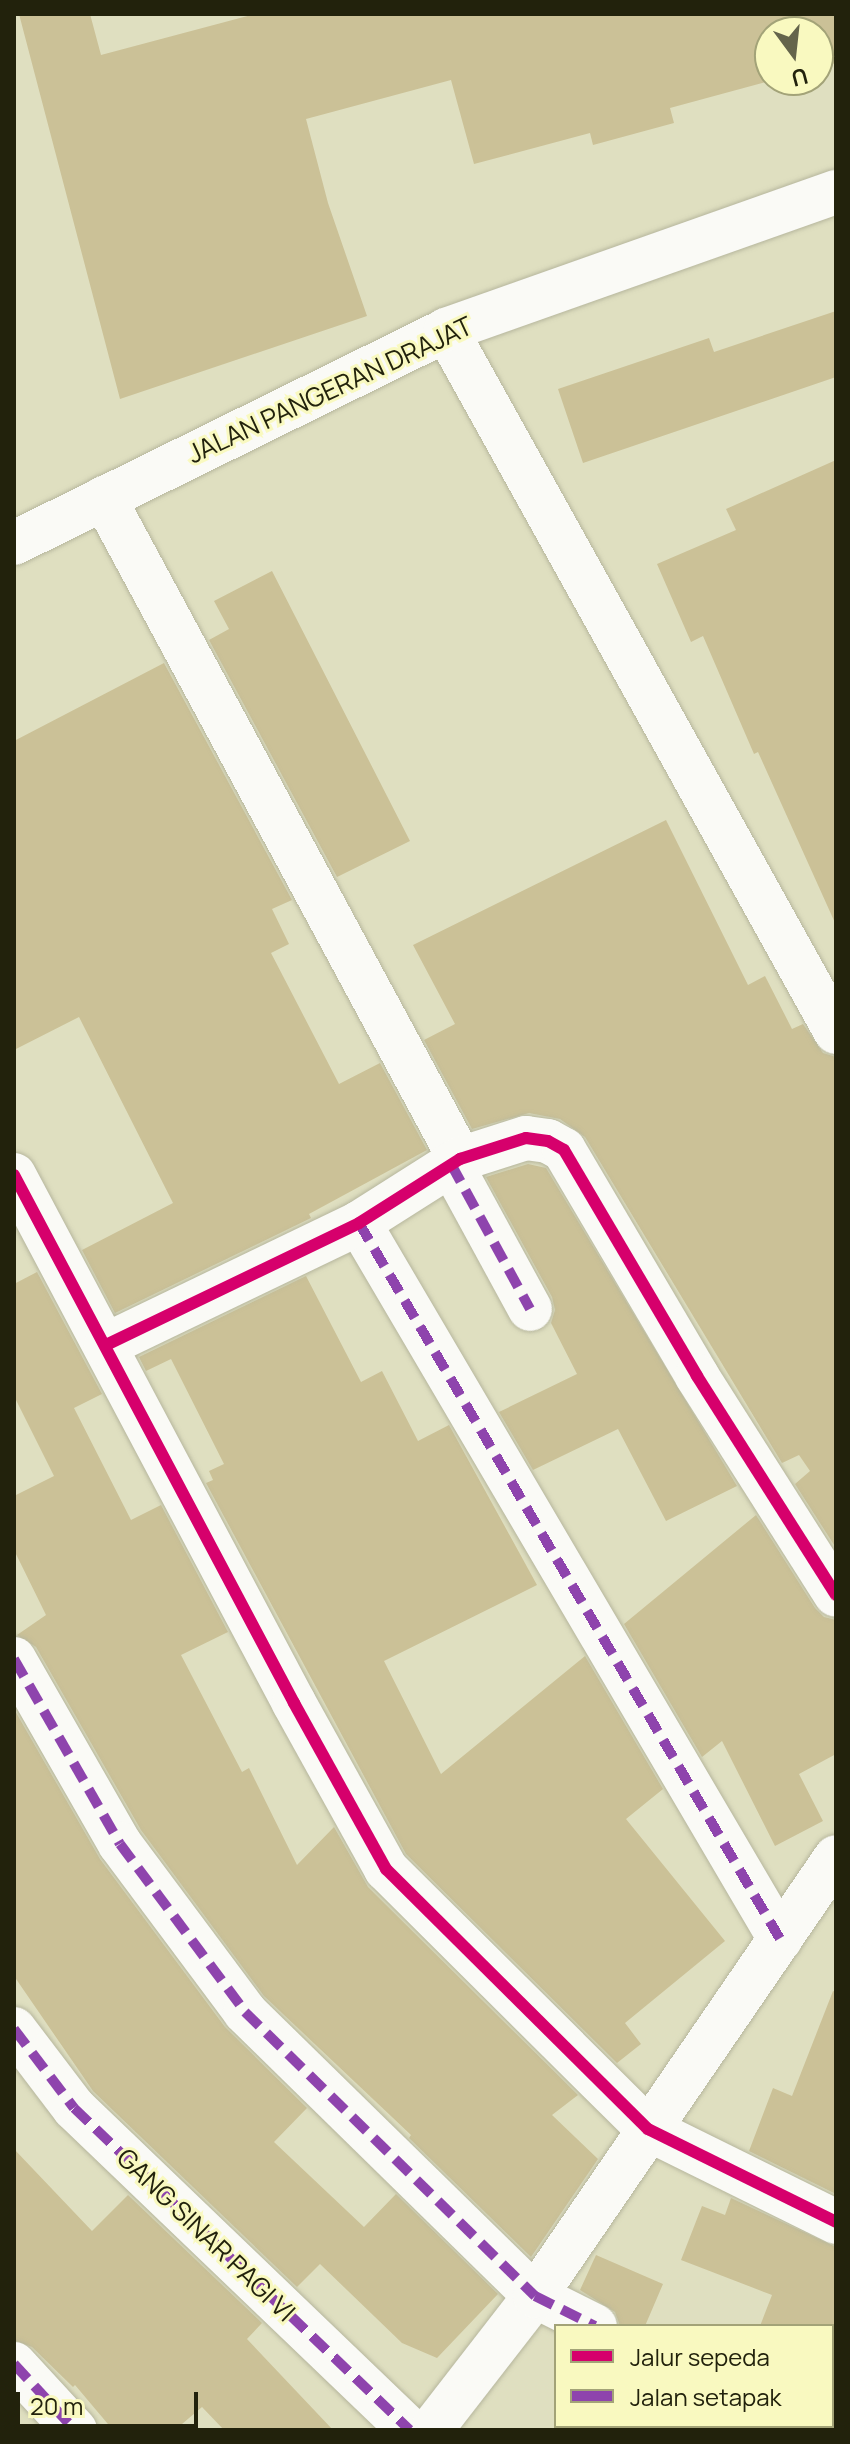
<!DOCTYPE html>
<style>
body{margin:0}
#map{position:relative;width:850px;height:2444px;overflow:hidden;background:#dfdfc0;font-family:Manrope,sans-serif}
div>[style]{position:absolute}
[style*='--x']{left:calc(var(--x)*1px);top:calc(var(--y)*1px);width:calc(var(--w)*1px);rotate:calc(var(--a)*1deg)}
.building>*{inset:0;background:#cbc197}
.roads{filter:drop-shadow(0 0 2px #b6b69d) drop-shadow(0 0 2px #b6b69d)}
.minor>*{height:44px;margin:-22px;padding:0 22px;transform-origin:22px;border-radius:22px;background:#fafaf6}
.tertiary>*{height:44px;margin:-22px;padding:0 22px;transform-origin:22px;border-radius:22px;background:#fafaf6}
.quiet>*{height:10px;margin-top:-5px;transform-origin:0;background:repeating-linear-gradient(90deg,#8e44ad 0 20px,transparent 0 30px)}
.cycleway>*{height:12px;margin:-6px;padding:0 6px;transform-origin:6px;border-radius:6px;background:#d6006c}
span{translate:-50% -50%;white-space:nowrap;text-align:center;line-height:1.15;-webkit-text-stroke:6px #f9f9c0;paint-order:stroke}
.street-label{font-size:26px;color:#22220c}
.frame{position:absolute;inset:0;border:16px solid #22220c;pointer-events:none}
.legend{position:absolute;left:554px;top:2324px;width:280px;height:104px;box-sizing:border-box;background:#f9f9c0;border:2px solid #a3a378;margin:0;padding:10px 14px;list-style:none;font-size:24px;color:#22220c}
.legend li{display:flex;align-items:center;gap:16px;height:40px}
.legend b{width:40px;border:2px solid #a3a378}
.north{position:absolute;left:754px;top:16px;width:80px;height:80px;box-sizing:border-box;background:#f9f9c0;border:2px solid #a3a378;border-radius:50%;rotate:165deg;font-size:22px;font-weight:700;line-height:32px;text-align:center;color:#22220c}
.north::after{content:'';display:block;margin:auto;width:28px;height:36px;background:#64644b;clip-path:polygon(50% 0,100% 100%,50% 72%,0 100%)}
.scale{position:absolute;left:16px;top:2392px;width:182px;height:36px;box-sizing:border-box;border:4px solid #22220c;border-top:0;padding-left:10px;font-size:24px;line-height:28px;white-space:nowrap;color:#22220c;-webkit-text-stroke:6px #f9f9c0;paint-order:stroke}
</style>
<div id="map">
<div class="building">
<i style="clip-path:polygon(19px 14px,90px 14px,101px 55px,255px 14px,836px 14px,836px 63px,818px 68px,818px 32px,770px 32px,770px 80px,773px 80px,670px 108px,674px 123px,593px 145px,590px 133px,474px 164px,451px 80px,306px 119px,328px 203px,367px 316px,120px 399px)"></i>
<i style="clip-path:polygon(836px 311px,836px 377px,583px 463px,558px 389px,709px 338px,714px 352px)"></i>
<i style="clip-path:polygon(836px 460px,836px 925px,758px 752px,754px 754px,703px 636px,691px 642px,657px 564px,736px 530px,726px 509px)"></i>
<i style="clip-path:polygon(272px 571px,410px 841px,337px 877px,209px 640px,229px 629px,214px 601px)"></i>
<i style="clip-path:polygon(164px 663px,292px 900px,272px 909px,289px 944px,271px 953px,339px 1084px,380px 1063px,427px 1150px,309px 1214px,311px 1218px,115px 1313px,82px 1250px,173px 1203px,79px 1017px,14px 1050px,14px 741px)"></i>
<i style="clip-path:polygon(666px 820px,748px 985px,765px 976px,792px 1029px,803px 1024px,823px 1053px,836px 1057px,836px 1548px,795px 1484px,810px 1471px,799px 1455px,782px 1463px,585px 1137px,560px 1119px,529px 1113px,472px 1129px,424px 1040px,455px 1024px,413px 945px)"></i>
<i style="clip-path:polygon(528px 1164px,546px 1168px,737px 1486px,666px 1521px,618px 1429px,533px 1470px,499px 1412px,577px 1374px,551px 1323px,555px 1310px,552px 1297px,486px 1177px)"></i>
<i style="clip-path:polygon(37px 1272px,102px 1394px,74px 1408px,131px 1520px,161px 1505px,228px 1632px,181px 1655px,242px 1772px,249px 1768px,297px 1865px,334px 1827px,368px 1887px,578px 2095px,552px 2115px,598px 2159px,531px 2257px,409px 2138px,411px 2135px,264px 1996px,141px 1830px,36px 1647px,17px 1635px,46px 1615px,14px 1550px,14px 1496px,54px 1476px,14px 1396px,14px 1284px)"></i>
<i style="clip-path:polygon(306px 1276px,361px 1382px,382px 1371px,418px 1441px,449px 1425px,537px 1585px,384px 1661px,441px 1774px,585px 1656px,663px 1789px,626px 1819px,725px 1941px,625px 2023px,641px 2044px,617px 2063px,406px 1854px,206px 1483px,213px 1480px,209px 1471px,224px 1464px,171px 1359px,146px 1371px,139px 1357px)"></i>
<i style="clip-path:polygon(756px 1515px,815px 1608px,824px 1617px,836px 1620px,836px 1754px,799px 1774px,823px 1821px,775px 1846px,722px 1741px,702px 1757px,624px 1624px)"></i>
<i style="clip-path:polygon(14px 1709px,100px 1859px,225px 2027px,307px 2108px,274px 2142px,364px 2227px,396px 2194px,498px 2294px,437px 2358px,402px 2343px,320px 2264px,297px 2287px,93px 2091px,14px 1976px)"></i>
<i style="clip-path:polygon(833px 1991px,836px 1992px,836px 2194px,749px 2151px,773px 2088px,792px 2096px)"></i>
<i style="clip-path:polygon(14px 2149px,92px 2231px,128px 2195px,262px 2323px,247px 2339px,333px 2430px,224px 2430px,202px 2407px,175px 2430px,113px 2430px,75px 2385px,73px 2387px,32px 2347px,14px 2340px)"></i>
<i style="clip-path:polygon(731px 2198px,836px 2247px,836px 2340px,832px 2338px,832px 2326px,760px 2326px,772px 2295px,681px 2260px,702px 2206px,725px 2215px)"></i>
<i style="clip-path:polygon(596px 2255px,663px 2284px,645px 2326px,620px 2326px,615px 2312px,580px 2290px)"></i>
</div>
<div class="roads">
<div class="minor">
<i style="--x:446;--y:330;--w:803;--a:60.95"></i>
<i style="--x:104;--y:498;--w:751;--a:61.69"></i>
<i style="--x:451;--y:1164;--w:165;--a:61.4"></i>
<i style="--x:14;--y:1175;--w:598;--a:62.06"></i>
<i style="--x:294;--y:1703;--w:190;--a:61"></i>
<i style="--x:386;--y:1869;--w:369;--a:44.8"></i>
<i style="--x:648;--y:2129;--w:210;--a:26.3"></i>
<i style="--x:359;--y:1223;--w:831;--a:59.54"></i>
<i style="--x:106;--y:1345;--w:281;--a:-25.7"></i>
<i style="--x:359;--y:1223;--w:120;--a:-32.4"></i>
<i style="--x:460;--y:1159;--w:69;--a:-17.7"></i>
<i style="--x:526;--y:1138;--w:22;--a:8"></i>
<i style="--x:548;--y:1141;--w:18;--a:29"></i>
<i style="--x:564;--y:1150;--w:262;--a:59.5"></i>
<i style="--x:697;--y:1376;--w:259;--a:57.6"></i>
<i style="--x:14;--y:1659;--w:213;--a:60.2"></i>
<i style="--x:120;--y:1844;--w:209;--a:53.3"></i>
<i style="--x:245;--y:2012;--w:406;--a:44.4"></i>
<i style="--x:535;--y:2296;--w:67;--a:26.6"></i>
<i style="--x:14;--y:2029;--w:99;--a:52.8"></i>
<i style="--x:74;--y:2108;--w:465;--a:43.8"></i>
<i style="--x:14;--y:2364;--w:90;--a:47.3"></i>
<i style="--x:817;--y:2426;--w:11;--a:22"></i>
<i style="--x:431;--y:2430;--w:170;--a:-52.2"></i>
<i style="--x:535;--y:2296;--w:532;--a:-55.56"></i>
</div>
<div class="tertiary">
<i style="--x:14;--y:543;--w:482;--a:-26.2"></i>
<i style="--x:446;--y:330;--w:414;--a:-19.5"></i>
</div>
</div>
<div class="quiet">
<i style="--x:451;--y:1164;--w:165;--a:61.4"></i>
<i style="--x:359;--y:1223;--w:831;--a:59.54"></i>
<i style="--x:14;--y:1659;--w:213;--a:60.2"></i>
<i style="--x:120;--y:1844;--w:209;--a:53.3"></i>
<i style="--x:245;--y:2012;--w:406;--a:44.4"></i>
<i style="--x:535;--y:2296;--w:67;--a:26.6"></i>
<i style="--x:14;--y:2029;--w:99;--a:52.8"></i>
<i style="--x:74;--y:2108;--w:465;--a:43.8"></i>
<i style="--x:14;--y:2364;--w:90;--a:47.3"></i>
<i style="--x:817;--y:2426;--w:11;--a:22"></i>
</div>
<div class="cycleway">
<i style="--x:14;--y:1175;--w:598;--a:62.06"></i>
<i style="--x:294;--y:1703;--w:190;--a:61"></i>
<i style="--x:386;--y:1869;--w:369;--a:44.8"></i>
<i style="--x:648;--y:2129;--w:210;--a:26.3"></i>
<i style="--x:106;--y:1345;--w:281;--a:-25.7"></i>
<i style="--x:359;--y:1223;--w:120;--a:-32.4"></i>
<i style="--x:460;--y:1159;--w:69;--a:-17.7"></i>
<i style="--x:526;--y:1138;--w:22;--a:8"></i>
<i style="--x:548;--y:1141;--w:18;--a:29"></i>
<i style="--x:564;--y:1150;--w:262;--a:59.5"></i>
<i style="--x:697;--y:1376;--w:259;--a:57.6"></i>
</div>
<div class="street-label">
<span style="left:330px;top:390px;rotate:-25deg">JALAN PANGERAN DRAJAT</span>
<span style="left:206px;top:2235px;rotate:44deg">GANG SINAR PAGI VI</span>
</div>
<div class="frame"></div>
<ul class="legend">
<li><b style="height:10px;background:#d6006c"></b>Jalur sepeda</li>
<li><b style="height:10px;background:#8e44ad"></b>Jalan setapak</li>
</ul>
<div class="north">U</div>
<div class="scale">20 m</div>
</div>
